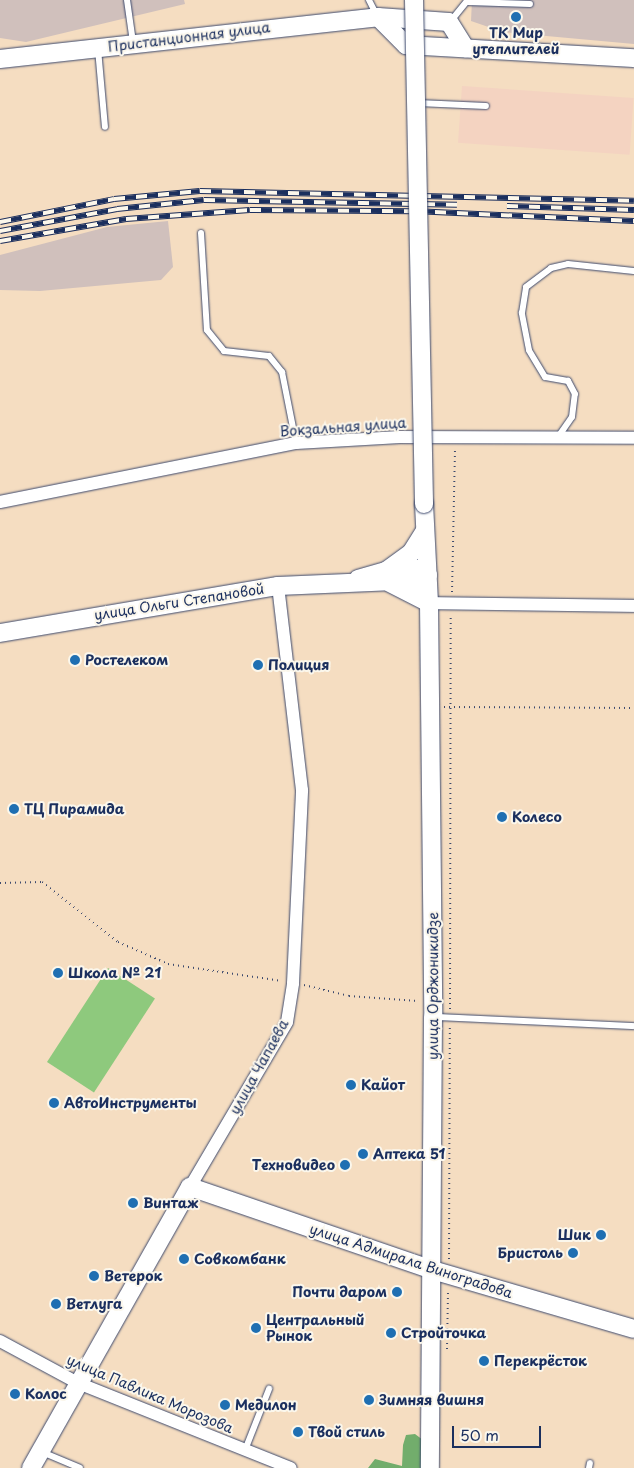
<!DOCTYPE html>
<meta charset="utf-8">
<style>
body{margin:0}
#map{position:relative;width:634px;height:1468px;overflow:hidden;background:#f5ddc1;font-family:"Playpen Sans",sans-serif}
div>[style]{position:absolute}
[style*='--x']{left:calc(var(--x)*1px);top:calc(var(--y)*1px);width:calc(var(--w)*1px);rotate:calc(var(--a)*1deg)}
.built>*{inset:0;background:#f4d3c1;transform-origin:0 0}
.industrial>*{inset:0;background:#d0c0bc}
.green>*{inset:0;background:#8ec97d;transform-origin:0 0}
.forest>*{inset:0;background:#72ad6c}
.path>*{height:2px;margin-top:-1px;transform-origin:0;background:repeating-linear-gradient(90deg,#3c496d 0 1px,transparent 0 5px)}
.roads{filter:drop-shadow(0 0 1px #3c496d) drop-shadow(0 0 1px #3c496d)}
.lane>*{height:6px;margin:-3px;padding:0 3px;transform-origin:3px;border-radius:3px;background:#fff}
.street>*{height:12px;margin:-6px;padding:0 6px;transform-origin:6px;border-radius:6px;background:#fff}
.secondary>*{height:18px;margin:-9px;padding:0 9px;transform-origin:9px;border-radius:9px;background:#fff}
.rail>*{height:5.5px;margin-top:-2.75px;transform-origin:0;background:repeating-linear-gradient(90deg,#fbf7ec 0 11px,#1b2f5e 0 22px);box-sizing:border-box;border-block:1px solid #1b2f5e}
.bridges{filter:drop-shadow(0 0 1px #3c496d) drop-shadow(0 0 1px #3c496d)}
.secondary-bridge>*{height:18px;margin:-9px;padding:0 9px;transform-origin:9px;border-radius:9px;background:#fff}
.dots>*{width:14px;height:14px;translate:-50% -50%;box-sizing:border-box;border:2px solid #fbf7ec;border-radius:50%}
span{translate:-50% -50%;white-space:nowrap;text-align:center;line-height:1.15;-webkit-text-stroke:4px #fbf7ec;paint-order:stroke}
.poi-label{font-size:14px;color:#1b2f5e;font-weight:700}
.left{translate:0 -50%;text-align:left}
.right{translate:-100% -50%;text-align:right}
.street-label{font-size:14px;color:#1b2f5e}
.scale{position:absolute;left:452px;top:1426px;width:89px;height:22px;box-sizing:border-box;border:2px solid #1b2f5e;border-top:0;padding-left:6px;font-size:15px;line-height:18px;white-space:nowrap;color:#1b2f5e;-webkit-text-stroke:4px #fbf7ec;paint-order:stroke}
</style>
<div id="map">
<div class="built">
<i style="left:462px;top:86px;width:172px;height:57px;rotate:4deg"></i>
</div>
<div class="industrial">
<i style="clip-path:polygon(0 0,184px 0,185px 4px,26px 42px,0 38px)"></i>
<i style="clip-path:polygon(472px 0,634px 0,634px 44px,503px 32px,471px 21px)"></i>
<i style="clip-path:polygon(168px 221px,173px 267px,161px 280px,40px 291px,0 290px,0 255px,107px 227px)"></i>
</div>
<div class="green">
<i style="left:108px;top:968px;width:56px;height:112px;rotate:33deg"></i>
</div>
<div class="forest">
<i style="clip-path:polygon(415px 1434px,423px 1440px,423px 1468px,368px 1468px,375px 1459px,402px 1466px,403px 1445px,406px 1435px)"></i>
</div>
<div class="path">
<i style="--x:452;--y:592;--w:143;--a:-88.8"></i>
<i style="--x:444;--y:707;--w:190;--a:0.3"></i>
<i style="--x:0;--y:883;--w:42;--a:-1.4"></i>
<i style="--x:42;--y:882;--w:97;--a:38.3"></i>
<i style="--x:118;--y:942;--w:55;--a:23.7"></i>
<i style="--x:168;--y:964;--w:115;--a:8.5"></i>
<i style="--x:304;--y:985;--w:46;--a:13.7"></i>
<i style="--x:349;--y:996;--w:69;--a:4.1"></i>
<i style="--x:450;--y:1009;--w:392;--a:-89.9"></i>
<i style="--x:449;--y:1259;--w:232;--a:-89.8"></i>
<i style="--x:447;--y:1349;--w:60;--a:-89"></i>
</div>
<div class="roads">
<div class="lane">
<i style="--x:127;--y:0;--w:42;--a:81.9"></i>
<i style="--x:369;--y:0;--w:18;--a:63"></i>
<i style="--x:468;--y:2;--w:62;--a:1.8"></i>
<i style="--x:450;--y:22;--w:28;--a:-51"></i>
<i style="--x:98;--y:49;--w:78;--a:84.9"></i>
<i style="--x:418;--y:103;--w:68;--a:2.5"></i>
<i style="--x:201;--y:233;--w:97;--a:86.5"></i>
<i style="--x:207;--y:330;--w:27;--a:51"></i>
<i style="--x:224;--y:351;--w:45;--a:6.3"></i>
<i style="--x:269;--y:356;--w:21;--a:51"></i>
<i style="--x:282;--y:372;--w:72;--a:78.8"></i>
<i style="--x:558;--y:437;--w:24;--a:-55"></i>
<i style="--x:572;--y:417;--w:23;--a:-83"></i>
<i style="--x:575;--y:394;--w:15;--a:-118"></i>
<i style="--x:568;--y:381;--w:23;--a:-170"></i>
<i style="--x:545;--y:377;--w:31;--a:-121"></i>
<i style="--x:529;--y:350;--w:38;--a:-101"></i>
<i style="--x:522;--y:313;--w:26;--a:-81"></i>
<i style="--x:526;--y:287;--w:31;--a:-37"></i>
<i style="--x:551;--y:268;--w:17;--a:-13"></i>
<i style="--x:568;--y:264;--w:66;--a:6.1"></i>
<i style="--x:435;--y:1017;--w:199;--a:2.6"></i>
<i style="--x:245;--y:1450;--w:66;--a:-68.5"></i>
<i style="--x:42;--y:1452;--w:41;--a:22.8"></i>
<i style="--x:589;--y:1468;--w:5;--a:-79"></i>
</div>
<div class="street">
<i style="--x:0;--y:502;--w:302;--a:-11.3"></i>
<i style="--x:296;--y:443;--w:104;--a:-3.3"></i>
<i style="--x:400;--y:437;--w:234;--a:0.2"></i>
<i style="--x:429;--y:603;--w:205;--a:0.8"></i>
<i style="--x:190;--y:1187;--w:191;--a:-59.5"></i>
<i style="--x:287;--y:1022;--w:39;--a:-81"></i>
<i style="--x:293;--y:983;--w:193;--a:-87.3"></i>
<i style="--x:302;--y:790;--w:205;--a:-96.7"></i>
<i style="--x:0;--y:1341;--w:89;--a:28.3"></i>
<i style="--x:78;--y:1383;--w:229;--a:21.8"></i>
</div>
<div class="secondary">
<i style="--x:378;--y:17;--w:40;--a:45"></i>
<i style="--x:406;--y:45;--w:228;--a:3.3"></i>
<i style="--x:0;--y:59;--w:380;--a:-6.3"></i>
<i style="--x:378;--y:17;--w:71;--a:4"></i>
<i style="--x:449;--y:22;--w:31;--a:58"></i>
<i style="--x:424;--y:504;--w:99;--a:87.1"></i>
<i style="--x:429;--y:603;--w:414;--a:89.4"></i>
<i style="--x:433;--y:1017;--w:451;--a:90.4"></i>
<i style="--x:386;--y:571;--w:31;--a:-36"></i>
<i style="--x:411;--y:553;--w:26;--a:-58"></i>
<i style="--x:390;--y:583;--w:44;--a:27.1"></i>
<i style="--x:0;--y:633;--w:282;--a:-9.6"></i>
<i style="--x:278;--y:586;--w:140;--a:-2.5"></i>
<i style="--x:418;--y:580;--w:11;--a:-27"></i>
<i style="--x:428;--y:575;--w:13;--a:-151"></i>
<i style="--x:417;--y:569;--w:31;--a:176"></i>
<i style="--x:386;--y:571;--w:29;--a:164"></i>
<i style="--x:31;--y:1468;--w:323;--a:-60.5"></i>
<i style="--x:190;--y:1187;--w:256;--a:18.9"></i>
<i style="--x:432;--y:1270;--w:210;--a:16.3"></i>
</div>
</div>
<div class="rail">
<i style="--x:507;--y:206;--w:127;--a:1.8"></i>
<i style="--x:0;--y:222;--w:116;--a:-11.4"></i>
<i style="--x:114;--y:199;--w:86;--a:-5.3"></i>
<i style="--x:200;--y:191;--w:434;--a:1.3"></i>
<i style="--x:0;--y:231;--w:119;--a:-10.6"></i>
<i style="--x:117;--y:209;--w:87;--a:-5.9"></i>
<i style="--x:204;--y:200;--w:253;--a:1.1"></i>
<i style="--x:0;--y:241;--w:128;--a:-9.9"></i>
<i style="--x:126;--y:219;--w:124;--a:-4.2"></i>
<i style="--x:250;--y:210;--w:163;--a:0.4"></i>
<i style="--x:413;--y:211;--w:221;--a:2.6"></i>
</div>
<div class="bridges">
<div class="secondary-bridge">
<i style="--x:414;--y:0;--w:504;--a:88.86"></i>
</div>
</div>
<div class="dots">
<i style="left:516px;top:17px;background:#1f6fb2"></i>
<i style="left:75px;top:660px;background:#1f6fb2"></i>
<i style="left:258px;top:665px;background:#1f6fb2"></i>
<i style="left:14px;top:809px;background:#1f6fb2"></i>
<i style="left:502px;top:817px;background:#1f6fb2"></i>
<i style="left:58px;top:973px;background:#1f6fb2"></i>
<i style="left:351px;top:1085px;background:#1f6fb2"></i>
<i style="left:54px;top:1103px;background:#1f6fb2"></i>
<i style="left:363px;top:1154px;background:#1f6fb2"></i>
<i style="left:345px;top:1165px;background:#1f6fb2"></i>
<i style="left:133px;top:1203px;background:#1f6fb2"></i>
<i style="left:601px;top:1235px;background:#1f6fb2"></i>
<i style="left:573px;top:1253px;background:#1f6fb2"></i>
<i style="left:184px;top:1259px;background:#1f6fb2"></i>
<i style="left:94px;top:1276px;background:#1f6fb2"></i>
<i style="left:397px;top:1292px;background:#1f6fb2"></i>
<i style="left:56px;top:1304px;background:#1f6fb2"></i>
<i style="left:256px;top:1328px;background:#1f6fb2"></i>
<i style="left:391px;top:1333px;background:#1f6fb2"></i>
<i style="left:484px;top:1361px;background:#1f6fb2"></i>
<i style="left:15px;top:1394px;background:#1f6fb2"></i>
<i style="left:369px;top:1400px;background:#1f6fb2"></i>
<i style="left:225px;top:1405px;background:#1f6fb2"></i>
<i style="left:298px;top:1432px;background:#1f6fb2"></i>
</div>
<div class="poi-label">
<span style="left:516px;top:41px">ТК Мир<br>утеплителей</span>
<span class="left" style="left:85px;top:660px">Ростелеком</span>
<span class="left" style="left:268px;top:665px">Полиция</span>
<span class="left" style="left:24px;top:809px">ТЦ Пирамида</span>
<span class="left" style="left:512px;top:817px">Колесо</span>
<span class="left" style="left:68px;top:973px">Школа № 21</span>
<span class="left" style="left:361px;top:1085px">Кайот</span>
<span class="left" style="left:64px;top:1103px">АвтоИнструменты</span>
<span class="left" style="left:373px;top:1154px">Аптека 51</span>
<span class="right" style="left:335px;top:1165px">Tехновидео</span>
<span class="left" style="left:143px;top:1203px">Винтаж</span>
<span class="right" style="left:591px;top:1235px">Шик</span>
<span class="right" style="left:563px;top:1253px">Бристоль</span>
<span class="left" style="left:194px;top:1259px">Совкомбанк</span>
<span class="left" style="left:104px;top:1276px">Ветерок</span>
<span class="right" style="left:387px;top:1292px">Почти даром</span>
<span class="left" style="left:66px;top:1304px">Ветлуга</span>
<span class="left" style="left:266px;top:1328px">Центральный<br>Рынок</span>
<span class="left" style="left:401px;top:1333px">Стройточка</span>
<span class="left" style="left:494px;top:1361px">Перекрёсток</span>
<span class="left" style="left:25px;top:1394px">Колос</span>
<span class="left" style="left:379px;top:1400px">Зимняя вишня</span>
<span class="left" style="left:235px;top:1405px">Медилон</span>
<span class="left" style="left:308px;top:1432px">Твой стиль</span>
</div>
<div class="street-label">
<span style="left:189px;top:37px;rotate:-7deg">Пристанционная улица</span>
<span style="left:343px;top:427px;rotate:-4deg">Вокзальная улица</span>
<span style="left:179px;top:602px;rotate:-9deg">улица Ольги Степановой</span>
<span style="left:433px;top:986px;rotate:-90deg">улица Орджоникидзе</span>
<span style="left:259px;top:1067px;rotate:-61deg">улица Чапаева</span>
<span style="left:411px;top:1261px;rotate:18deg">улица Адмирала Виноградова</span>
<span style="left:150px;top:1394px;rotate:23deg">улица Павлика Морозова</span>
</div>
<div class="scale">50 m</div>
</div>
